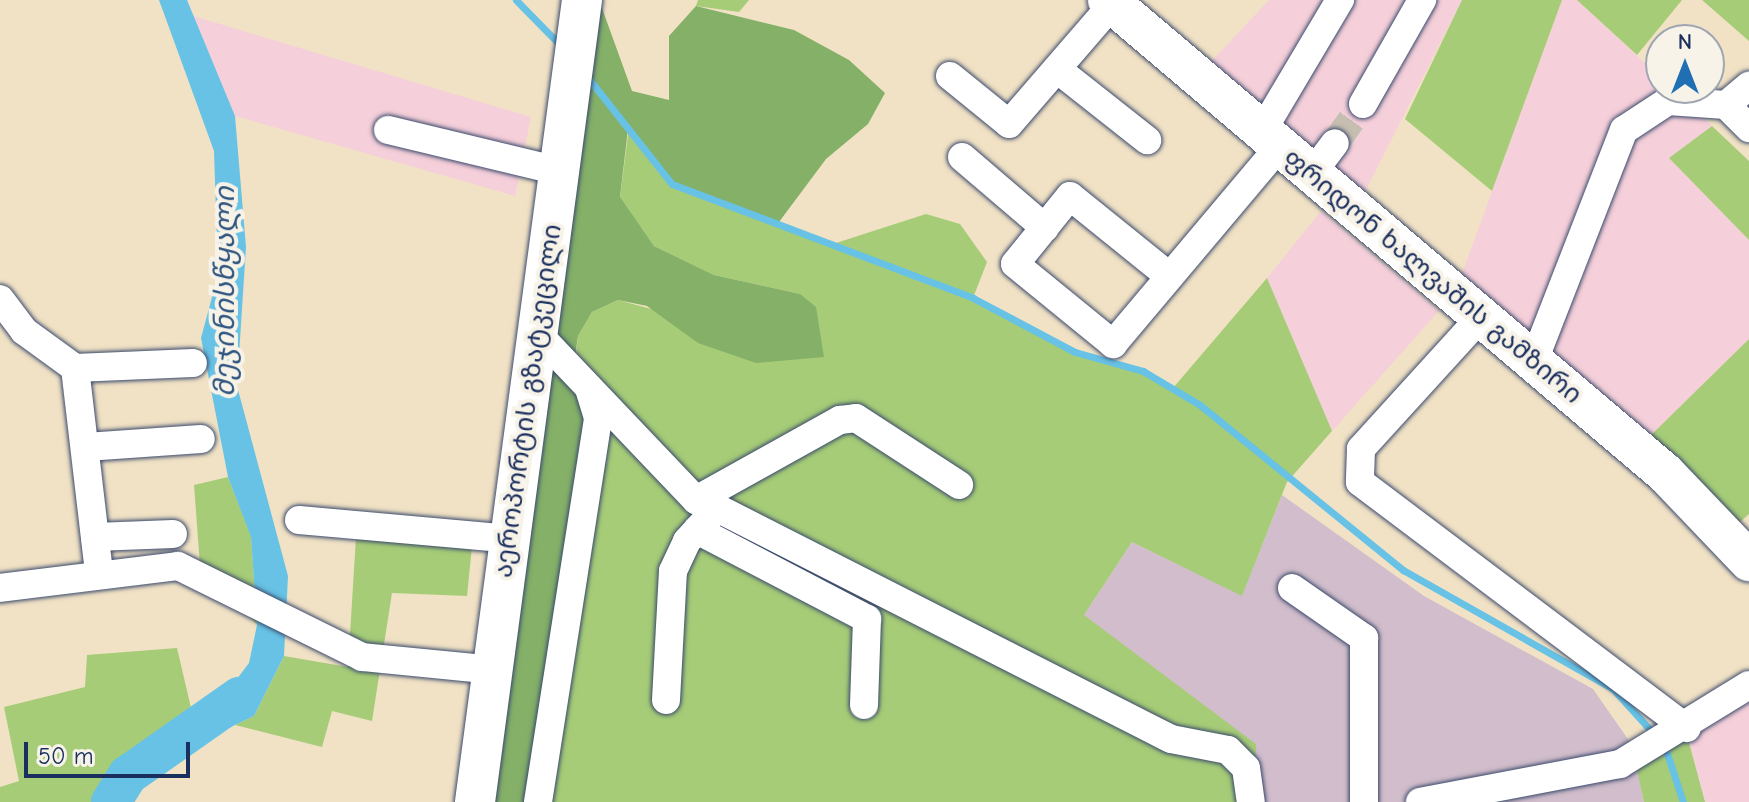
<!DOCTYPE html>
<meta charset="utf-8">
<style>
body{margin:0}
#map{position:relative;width:1749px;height:802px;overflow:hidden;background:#f1e2c5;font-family:"Comic Neue","Noto Sans Georgian",sans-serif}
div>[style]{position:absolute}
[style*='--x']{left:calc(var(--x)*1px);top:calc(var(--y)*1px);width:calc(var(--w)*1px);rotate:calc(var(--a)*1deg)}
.built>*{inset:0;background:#f5cfd9}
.industrial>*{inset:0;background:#d1bdcb}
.green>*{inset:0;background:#a6cc77}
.forest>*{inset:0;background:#84b068}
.water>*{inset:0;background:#67c2e5}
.stream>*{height:7px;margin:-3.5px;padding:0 3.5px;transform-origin:3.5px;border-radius:3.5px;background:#67c2e5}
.river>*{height:40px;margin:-20px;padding:0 20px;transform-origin:20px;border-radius:20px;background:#67c2e5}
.minor-tunnel>*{height:28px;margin-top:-14px;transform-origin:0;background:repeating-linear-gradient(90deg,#c6beb0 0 28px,transparent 0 42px)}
.roads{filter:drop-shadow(0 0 2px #3b4a6d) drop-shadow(0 0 2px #3b4a6d)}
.minor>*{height:28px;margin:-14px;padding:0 14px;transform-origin:14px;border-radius:14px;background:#fff}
.highway>*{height:40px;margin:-20px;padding:0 20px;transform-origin:20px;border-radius:20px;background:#fff}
span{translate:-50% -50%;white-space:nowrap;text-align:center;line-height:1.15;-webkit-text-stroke:8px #f7f3e8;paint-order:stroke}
.street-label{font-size:26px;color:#1b2f5e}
.water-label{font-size:28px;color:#2e5480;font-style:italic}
.north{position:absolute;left:1645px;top:24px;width:80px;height:80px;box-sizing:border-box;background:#f7f3e8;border:2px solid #9fa5b1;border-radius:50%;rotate:0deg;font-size:22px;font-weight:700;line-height:32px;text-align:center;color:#1b2f5e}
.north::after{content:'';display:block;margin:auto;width:28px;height:36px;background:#1f6fb2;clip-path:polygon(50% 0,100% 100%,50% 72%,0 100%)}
.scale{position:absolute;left:24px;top:742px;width:166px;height:36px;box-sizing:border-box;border:4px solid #1b2f5e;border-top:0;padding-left:10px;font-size:24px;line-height:28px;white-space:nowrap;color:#1b2f5e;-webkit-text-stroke:6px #f7f3e8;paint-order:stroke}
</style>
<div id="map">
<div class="built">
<i style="clip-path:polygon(1269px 0,1462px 0,1362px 198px,1207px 66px)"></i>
<i style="clip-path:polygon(1562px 0,1577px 0,1661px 78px,1661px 88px,1672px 88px,1712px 126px,1669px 158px,1749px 240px,1749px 339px,1645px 441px,1460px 279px)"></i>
<i style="clip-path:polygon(190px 15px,531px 117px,515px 196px,235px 116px)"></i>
<i style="clip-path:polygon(1321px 211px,1439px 311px,1332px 431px,1267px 278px)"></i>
<i style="clip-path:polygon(1749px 694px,1749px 802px,1705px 802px,1687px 735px)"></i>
</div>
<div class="industrial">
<i style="clip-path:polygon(1282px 495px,1424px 596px,1593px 689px,1632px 745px,1644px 802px,1255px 802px,1084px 615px,1132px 542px,1242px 595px)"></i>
</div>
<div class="green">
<i style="clip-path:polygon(698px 0,749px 0,739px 12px,696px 6px)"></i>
<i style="clip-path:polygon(1462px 0,1562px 0,1492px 191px,1405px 119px)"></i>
<i style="clip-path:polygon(1577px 0,1682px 0,1637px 55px)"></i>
<i style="clip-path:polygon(1702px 0,1749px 0,1749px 41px)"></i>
<i style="clip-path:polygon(1712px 126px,1749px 161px,1749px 240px,1669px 158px)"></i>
<i style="clip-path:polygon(629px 127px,672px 184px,836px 243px,926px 214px,960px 224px,987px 262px,973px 298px,1075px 352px,1143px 371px,1173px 388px,1267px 278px,1332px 431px,1287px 482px,1242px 596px,1132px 542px,1084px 615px,1256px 744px,1255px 802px,529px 802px,578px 336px,592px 312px,618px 300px,666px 313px,698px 343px,800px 294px,714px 275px,654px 246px,620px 198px)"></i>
<i style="clip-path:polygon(1749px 339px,1749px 514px,1731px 530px,1645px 441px)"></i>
<i style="clip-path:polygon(228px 477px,251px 536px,257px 625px,230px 594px,201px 579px,194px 485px)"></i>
<i style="clip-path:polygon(356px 537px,472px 546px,467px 596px,392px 593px,372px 721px,332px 711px,322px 747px,235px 725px,254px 716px,284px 656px,348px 667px)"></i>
<i style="clip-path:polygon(177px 648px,199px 742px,128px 775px,111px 802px,0 802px,0 787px,19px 781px,4px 707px,85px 687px,87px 655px)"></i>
<i style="clip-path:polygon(1687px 735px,1705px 802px,1644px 802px,1636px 766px)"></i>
</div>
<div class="forest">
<i style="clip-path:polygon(599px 0,632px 91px,669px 100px,669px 36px,696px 6px,794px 30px,849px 60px,885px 93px,868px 124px,826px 159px,779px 222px,672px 184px,628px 129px,620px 197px,654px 246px,714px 275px,800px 294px,816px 307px,824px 357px,756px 363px,698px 343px,647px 306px,618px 300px,592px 312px,578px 336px,573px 371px,589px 388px,529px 802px,484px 802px)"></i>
</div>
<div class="water">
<i style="clip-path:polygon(159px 0,187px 0,235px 116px,246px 247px,237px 386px,288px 576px,284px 656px,254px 716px,199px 742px,193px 717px,221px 700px,249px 663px,257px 625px,251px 537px,228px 477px,201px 338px,218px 275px,214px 151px)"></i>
</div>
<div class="stream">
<i style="--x:516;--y:0;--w:66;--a:45.6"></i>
<i style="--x:585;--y:74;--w:140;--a:51.7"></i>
<i style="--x:672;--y:184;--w:322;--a:20.7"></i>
<i style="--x:973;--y:298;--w:115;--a:27.9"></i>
<i style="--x:1075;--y:352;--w:71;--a:15.6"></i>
<i style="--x:1143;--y:371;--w:66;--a:30.8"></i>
<i style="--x:1200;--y:405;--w:262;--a:39.1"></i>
<i style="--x:1403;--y:570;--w:241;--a:29.5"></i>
<i style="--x:1613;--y:689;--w:62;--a:47.6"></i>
<i style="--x:1664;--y:744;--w:61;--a:71.9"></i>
</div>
<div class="river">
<i style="--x:111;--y:802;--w:32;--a:-58"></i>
<i style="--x:128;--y:775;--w:136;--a:-35.1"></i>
</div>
<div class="minor-tunnel">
<i style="--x:1335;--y:143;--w:48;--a:-54.3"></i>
</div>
<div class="roads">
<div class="minor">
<i style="--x:1057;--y:69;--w:115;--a:38.3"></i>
<i style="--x:950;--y:76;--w:76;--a:39.1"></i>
<i style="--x:1009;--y:124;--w:164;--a:-49.2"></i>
<i style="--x:1363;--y:104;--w:120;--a:-60.4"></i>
<i style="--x:1726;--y:105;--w:30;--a:-40"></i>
<i style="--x:388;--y:130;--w:158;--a:13.5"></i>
<i style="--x:1261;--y:133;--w:155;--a:-59.3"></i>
<i style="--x:962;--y:157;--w:109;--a:40.5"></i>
<i style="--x:1310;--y:176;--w:41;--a:-52.9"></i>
<i style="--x:1169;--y:276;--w:127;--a:-141.1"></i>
<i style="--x:1070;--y:196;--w:87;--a:129"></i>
<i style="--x:1015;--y:264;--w:127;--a:39.2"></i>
<i style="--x:1113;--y:344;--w:256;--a:-49.9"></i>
<i style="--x:0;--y:299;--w:40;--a:53"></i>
<i style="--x:24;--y:331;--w:63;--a:36"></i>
<i style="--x:75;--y:368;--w:204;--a:83.3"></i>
<i style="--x:1480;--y:318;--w:177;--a:132.3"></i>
<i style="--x:1361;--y:449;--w:33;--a:92"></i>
<i style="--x:1360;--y:482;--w:409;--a:37"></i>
<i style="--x:537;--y:333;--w:231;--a:46.4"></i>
<i style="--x:696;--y:500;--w:17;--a:21"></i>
<i style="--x:1533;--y:363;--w:250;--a:-68.7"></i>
<i style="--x:1624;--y:130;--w:53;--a:-33.4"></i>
<i style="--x:1668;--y:101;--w:58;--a:3.9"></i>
<i style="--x:1726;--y:105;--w:33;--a:45"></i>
<i style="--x:75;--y:368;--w:118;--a:-2.4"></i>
<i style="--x:86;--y:447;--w:115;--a:-4"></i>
<i style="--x:696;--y:500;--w:165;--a:-29.1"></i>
<i style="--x:840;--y:420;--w:16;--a:-7"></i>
<i style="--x:856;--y:418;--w:123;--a:33"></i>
<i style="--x:299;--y:520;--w:193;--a:5.1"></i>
<i style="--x:697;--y:530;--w:192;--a:27.6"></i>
<i style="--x:867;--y:619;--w:86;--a:92"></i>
<i style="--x:95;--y:537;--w:78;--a:-2.2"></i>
<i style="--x:0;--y:588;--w:179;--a:-7"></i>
<i style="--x:178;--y:566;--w:205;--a:26.3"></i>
<i style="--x:362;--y:657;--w:114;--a:5.6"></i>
<i style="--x:1292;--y:588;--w:88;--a:34.8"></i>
<i style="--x:1364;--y:638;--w:164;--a:90"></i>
<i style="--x:666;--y:700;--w:129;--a:-86.9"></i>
<i style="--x:673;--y:571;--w:33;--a:-65"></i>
<i style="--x:687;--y:541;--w:45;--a:-47.7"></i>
<i style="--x:717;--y:508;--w:509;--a:26.97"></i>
<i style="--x:1171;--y:739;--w:58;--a:10.9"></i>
<i style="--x:1228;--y:750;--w:25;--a:45"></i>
<i style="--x:1246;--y:768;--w:34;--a:82"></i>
<i style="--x:538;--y:802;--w:389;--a:-81.1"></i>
<i style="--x:598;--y:418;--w:31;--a:-107"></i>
<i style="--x:1420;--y:802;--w:204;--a:-10.8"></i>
<i style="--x:1620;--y:764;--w:151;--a:-31.5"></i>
</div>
<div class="highway">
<i style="--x:1108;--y:0;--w:731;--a:40.34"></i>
<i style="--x:1665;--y:473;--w:122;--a:46.3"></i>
<i style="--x:475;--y:802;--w:809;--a:-82.4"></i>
</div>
</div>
<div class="street-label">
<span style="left:1432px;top:277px;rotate:40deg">ფრიდონ ხალვაშის გამზირი</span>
<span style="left:529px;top:401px;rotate:-82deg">აეროპორტის გზატკეცილი</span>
</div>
<div class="water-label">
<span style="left:225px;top:292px;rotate:-90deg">მეჯინისწყალი</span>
</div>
<div class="north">N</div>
<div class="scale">50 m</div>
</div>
